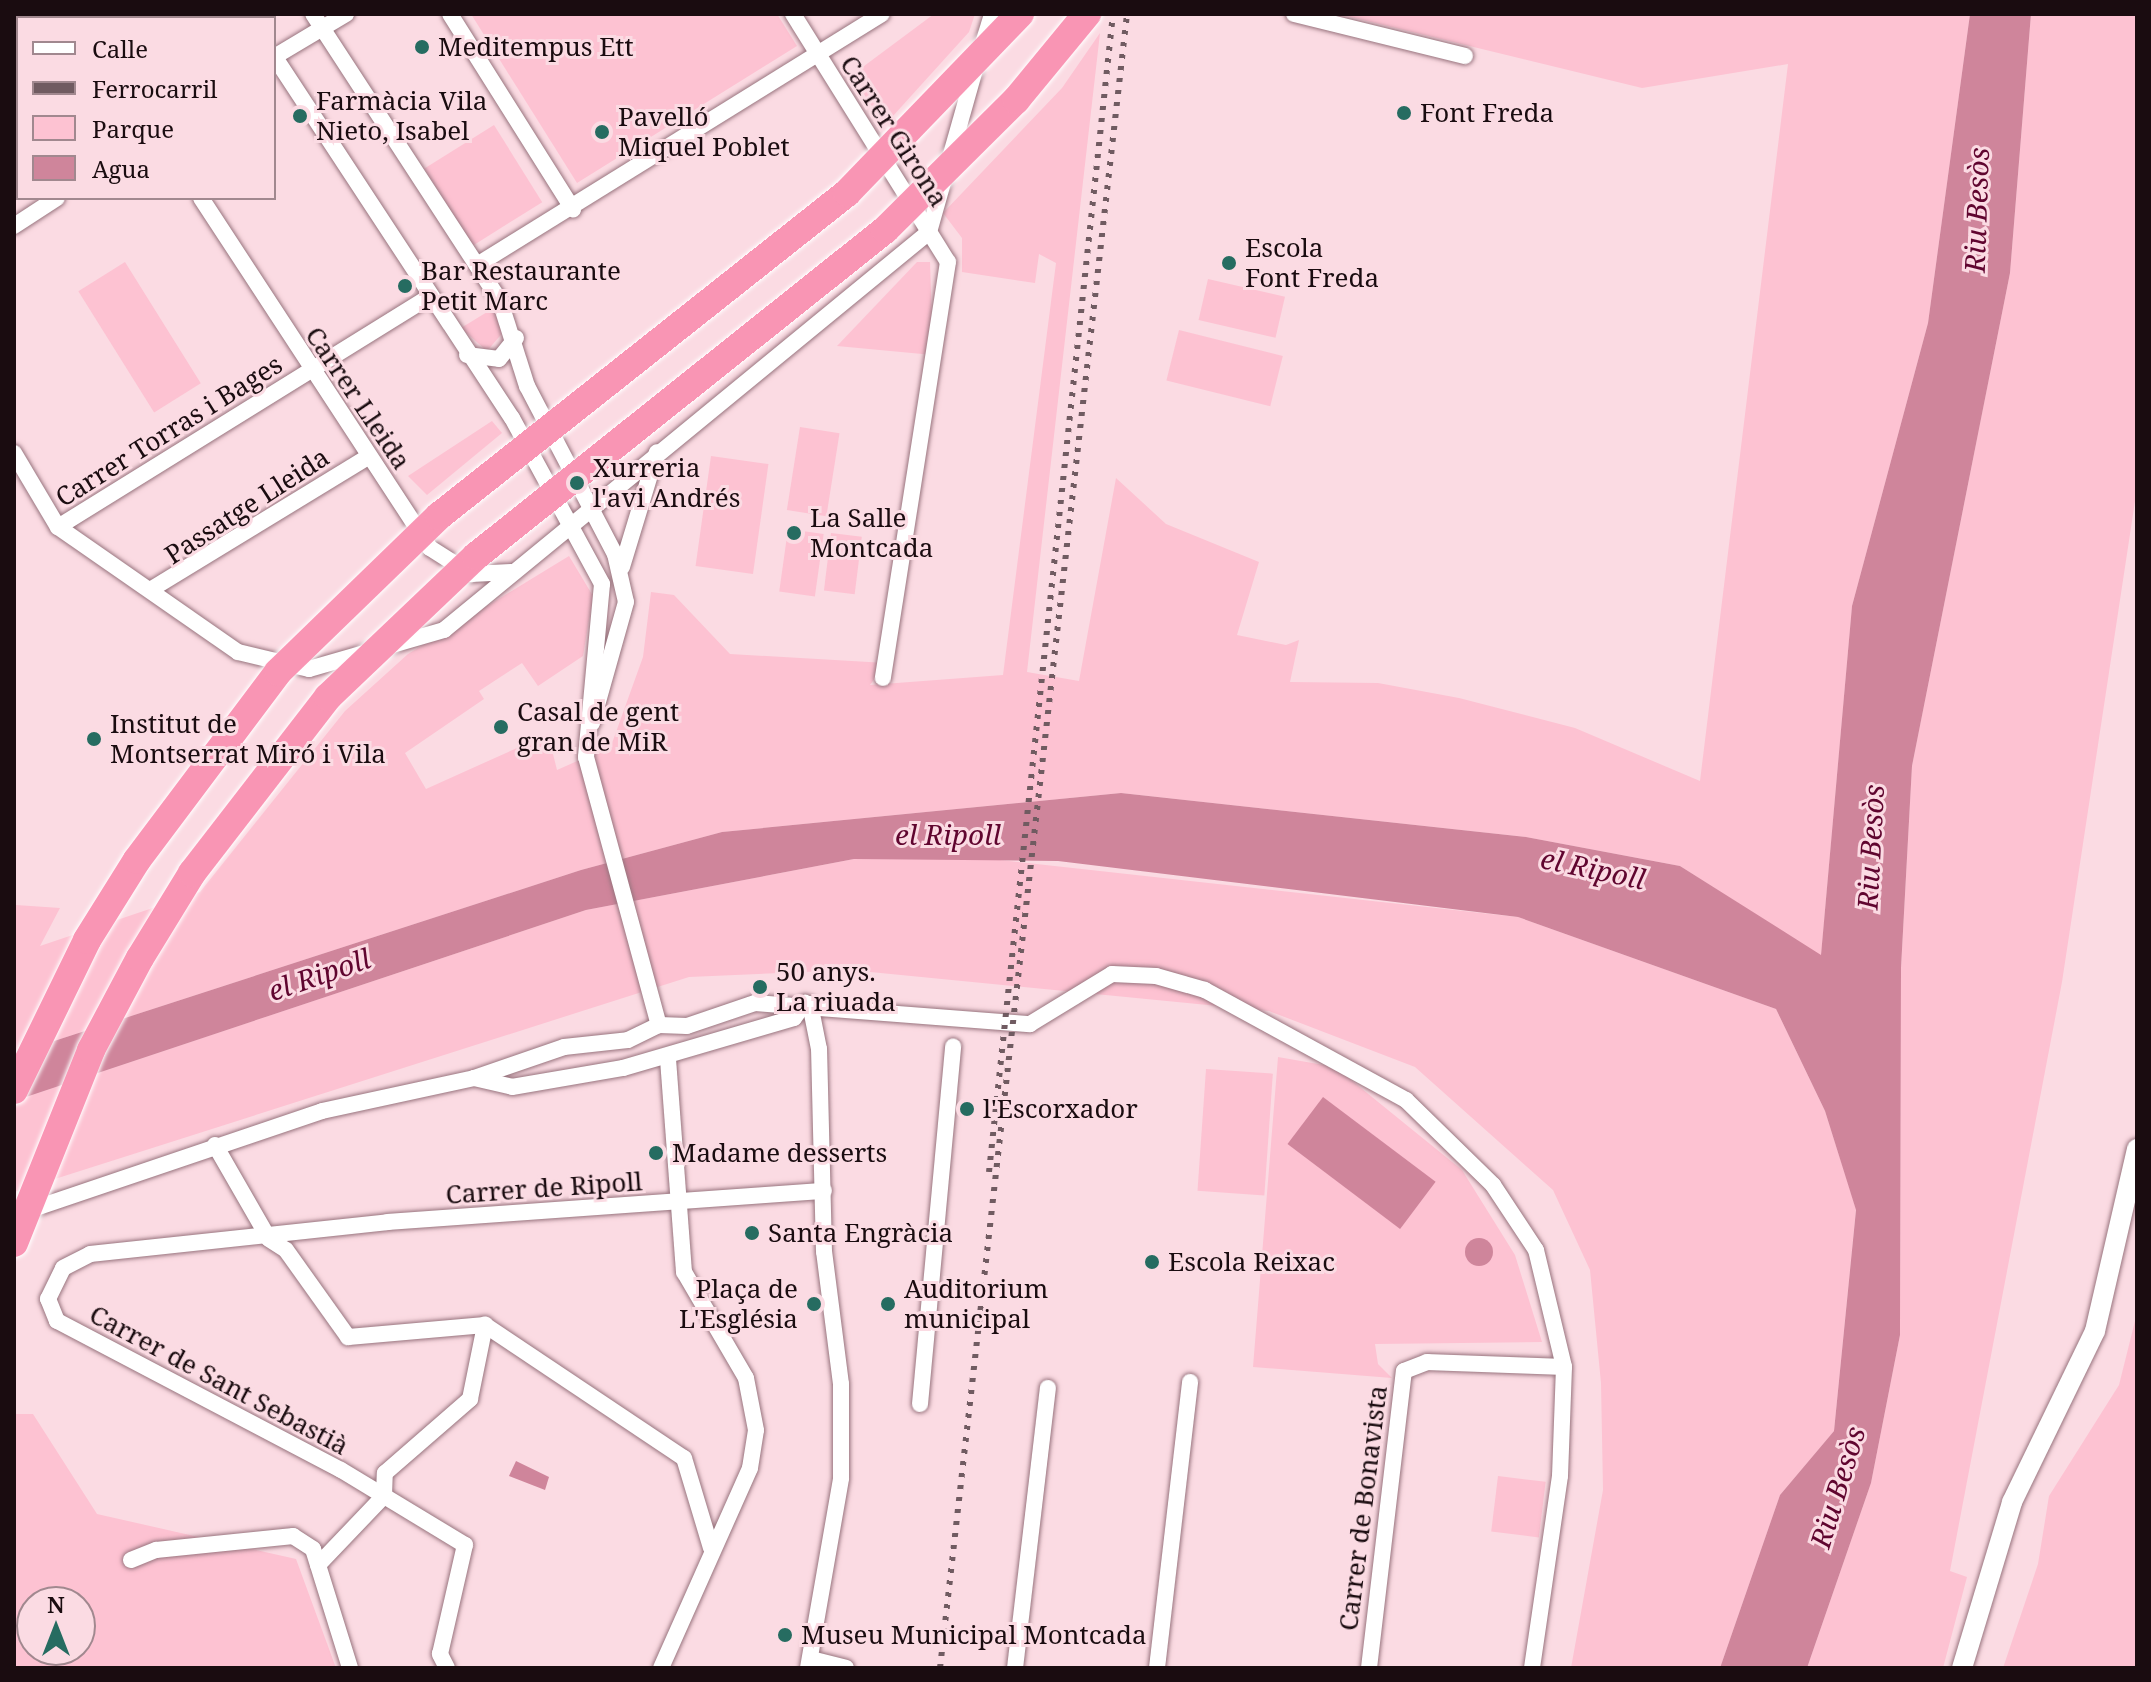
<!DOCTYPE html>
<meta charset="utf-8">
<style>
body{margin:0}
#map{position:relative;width:2151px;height:1682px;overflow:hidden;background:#fbdbe3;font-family:"Noto Serif",serif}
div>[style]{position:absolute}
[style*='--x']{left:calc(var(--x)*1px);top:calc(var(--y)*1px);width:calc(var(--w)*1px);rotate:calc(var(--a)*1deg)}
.green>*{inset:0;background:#fdc2d2;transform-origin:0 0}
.water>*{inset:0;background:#cf859b;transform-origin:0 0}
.round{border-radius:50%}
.roads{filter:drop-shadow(0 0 2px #98747e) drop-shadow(0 0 2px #98747e)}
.minor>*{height:16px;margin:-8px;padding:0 8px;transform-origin:8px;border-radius:8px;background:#fff}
.tertiary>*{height:20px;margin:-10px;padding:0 10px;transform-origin:10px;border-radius:10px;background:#fff}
.rail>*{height:6px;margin-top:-3px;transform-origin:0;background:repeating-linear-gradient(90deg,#705b61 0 4px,transparent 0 12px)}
.bridges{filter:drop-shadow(0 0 2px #fff) drop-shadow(0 0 2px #fff)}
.motorway-bridge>*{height:28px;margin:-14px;padding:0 14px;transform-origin:14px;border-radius:14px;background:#f995b4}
.dots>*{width:22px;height:22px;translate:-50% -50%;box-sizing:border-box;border:4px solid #fbdbe3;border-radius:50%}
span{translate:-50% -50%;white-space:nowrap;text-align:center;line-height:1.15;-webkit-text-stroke:6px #fbdbe3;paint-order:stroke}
.poi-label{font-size:26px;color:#1a0c10}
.left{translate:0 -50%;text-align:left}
.right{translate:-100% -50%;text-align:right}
.street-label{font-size:26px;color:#1a0c10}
.water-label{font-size:28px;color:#60052f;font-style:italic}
.frame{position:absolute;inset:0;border:16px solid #1a0c10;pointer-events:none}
.legend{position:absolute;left:16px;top:16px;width:260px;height:184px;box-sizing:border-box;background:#fbdbe3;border:2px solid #a1888f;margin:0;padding:10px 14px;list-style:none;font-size:24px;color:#1a0c10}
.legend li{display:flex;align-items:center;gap:16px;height:40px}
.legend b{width:40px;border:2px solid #a1888f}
.north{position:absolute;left:16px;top:1586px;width:80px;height:80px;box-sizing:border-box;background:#fbdbe3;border:2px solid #a1888f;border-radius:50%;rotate:0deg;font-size:22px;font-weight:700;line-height:32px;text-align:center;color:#1a0c10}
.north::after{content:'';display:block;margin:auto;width:28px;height:36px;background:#266c61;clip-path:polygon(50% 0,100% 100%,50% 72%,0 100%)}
</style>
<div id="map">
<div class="green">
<i style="clip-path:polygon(471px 14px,777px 14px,797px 46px,577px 183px)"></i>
<i style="clip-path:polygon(934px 14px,975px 14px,969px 32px,883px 127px,852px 75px)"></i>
<i style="clip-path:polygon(1338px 14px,1970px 14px,1928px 323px,1852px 606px,1821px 956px,1680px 866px,1526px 837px,1121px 793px,722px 832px,581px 870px,14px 1054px,14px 897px,16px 905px,60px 908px,40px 946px,200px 892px,345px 711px,408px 654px,569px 556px,593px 596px,583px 656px,538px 686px,522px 663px,479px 691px,484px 699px,405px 753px,426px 789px,548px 734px,557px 770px,611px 746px,643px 657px,651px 592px,674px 595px,730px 654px,886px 663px,870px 685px,1003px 675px,1056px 263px,1039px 254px,1035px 283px,962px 272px,962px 238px,943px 213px,1062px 88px,1100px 33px,1027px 672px,1079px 681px,1116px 478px,1166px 524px,1259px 562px,1237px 635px,1286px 645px,1299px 640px,1290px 682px,1378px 683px,1459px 698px,1575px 728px,1700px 781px,1788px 64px,1642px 88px)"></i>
<i style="clip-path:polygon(2031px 14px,2137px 14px,2137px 488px,2062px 982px,1950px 1571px,1967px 1577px,1943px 1668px,1807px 1668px,1871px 1483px,1900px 1335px,1901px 968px,1912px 766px,2010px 273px)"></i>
<i style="left:494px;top:125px;width:91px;height:82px;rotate:58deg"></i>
<i style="left:125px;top:262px;width:143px;height:55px;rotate:58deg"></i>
<i style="clip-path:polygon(917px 262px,930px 262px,933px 355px,837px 346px)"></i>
<i style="left:1208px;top:279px;width:79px;height:42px;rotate:13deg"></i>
<i style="clip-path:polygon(492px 309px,505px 330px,487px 351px,461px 328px)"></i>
<i style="left:1179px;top:330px;width:107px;height:52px;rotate:14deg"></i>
<i style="clip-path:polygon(492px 421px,502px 433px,427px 495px,408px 476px)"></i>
<i style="left:800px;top:427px;width:40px;height:84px;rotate:9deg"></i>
<i style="left:711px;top:456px;width:58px;height:111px;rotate:8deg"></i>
<i style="left:788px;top:529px;width:36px;height:63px;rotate:8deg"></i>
<i style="left:831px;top:533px;width:31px;height:58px;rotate:7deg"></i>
<i style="clip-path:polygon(955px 855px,1518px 917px,1776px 1009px,1825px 1111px,1856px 1209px,1834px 1431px,1780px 1495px,1720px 1668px,1571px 1668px,1603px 1490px,1601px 1383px,1590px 1270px,1553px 1190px,1415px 1067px,1269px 1011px,850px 970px,689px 977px,14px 1192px,14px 1101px,586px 910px,854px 859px)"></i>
<i style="clip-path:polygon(1278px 1057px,1335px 1067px,1462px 1170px,1515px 1255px,1542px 1342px,1375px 1344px,1378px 1364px,1392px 1378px,1253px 1367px)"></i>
<i style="left:1206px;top:1069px;width:67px;height:122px;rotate:4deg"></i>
<i style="clip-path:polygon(2137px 1313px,2137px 1668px,2003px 1668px,2038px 1564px,2049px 1496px,2119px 1385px)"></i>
<i style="clip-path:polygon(evenodd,14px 1414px,33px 1414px,97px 1514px,296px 1559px,336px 1668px,14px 1668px,14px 1414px,32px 1602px,80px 1602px,80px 1650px,32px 1650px,32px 1602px)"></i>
<i style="left:1498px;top:1476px;width:48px;height:56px;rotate:7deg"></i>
</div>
<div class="water">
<i style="clip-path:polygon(1970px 14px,2031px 14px,2010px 273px,1912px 766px,1901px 968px,1900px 1335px,1871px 1483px,1807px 1668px,1720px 1668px,1780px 1495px,1834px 1431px,1856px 1210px,1825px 1111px,1776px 1009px,1518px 917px,1058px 861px,854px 859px,586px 910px,14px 1101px,14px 1054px,581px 870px,722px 832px,1121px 793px,1526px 837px,1680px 866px,1821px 955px,1852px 606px,1928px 323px)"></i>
<i style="left:1323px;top:1097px;width:141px;height:59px;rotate:37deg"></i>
<i class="round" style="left:1465px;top:1238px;width:28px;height:28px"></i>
<i style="clip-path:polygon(516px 1461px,549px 1477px,545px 1490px,509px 1476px)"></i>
</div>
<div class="roads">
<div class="minor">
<i style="--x:83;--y:14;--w:4;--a:63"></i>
<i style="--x:248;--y:14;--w:4;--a:63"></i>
<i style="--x:313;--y:14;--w:343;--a:56.9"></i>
<i style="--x:500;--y:301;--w:89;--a:72.4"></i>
<i style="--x:527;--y:386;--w:190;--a:62.4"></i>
<i style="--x:615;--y:554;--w:49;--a:77.1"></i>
<i style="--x:626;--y:602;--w:126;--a:105.7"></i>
<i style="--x:450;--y:14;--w:231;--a:57.8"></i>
<i style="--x:793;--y:14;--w:292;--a:58"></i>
<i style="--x:948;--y:262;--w:421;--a:98.9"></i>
<i style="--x:1294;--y:14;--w:176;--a:13.8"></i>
<i style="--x:982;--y:47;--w:34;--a:-73"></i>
<i style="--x:274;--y:56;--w:433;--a:56.7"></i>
<i style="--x:512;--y:418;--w:189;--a:61.5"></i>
<i style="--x:602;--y:584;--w:174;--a:95.3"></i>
<i style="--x:586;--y:757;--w:278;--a:74.8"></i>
<i style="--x:274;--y:57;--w:84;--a:-30.8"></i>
<i style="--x:201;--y:198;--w:418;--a:56.8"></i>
<i style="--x:430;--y:548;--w:49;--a:32.4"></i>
<i style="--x:471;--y:574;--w:40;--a:-2.9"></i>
<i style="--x:14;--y:226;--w:51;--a:-33.1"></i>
<i style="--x:477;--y:265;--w:476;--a:-31.8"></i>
<i style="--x:467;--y:355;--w:32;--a:7"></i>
<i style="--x:499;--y:359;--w:27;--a:-51"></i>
<i style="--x:14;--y:453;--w:86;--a:59.3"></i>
<i style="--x:58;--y:527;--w:219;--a:34.8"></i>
<i style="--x:238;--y:652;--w:73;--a:13.5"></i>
<i style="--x:309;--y:669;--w:141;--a:-16.1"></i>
<i style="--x:444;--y:630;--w:627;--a:-39.37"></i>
<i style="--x:929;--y:232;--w:169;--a:-74.2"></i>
<i style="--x:58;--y:527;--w:434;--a:-31.8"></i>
<i style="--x:622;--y:567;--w:120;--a:-73.1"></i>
<i style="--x:150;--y:590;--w:255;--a:-31.4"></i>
<i style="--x:474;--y:1078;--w:39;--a:13"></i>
<i style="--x:512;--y:1087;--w:113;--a:-9.7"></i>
<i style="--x:623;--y:1068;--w:178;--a:-16.3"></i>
<i style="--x:794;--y:1018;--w:19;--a:-54"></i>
<i style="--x:215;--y:1145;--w:108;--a:60.1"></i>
<i style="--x:269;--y:1239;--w:20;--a:33"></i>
<i style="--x:286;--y:1250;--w:107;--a:54.5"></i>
<i style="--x:348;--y:1337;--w:138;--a:-5"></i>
<i style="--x:485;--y:1325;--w:239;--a:33.8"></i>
<i style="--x:684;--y:1458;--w:94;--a:73.3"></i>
<i style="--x:27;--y:1211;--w:311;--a:-18.7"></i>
<i style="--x:322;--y:1111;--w:156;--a:-12.2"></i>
<i style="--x:474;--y:1078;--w:95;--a:-19"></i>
<i style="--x:564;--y:1047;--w:64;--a:-6.2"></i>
<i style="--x:628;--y:1040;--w:34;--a:-26"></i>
<i style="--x:659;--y:1025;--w:28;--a:2"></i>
<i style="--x:687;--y:1026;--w:72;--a:-18.7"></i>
<i style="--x:755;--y:1003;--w:276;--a:4.4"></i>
<i style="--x:1030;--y:1024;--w:96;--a:-31.4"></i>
<i style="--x:1112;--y:974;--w:44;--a:2.6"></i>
<i style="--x:1156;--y:976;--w:51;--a:15.9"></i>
<i style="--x:1205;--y:990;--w:229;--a:28.7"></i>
<i style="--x:1406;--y:1100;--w:122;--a:44.3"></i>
<i style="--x:1493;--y:1185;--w:78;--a:56.5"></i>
<i style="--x:1536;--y:1250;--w:120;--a:76.5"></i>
<i style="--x:1564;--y:1367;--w:109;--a:92.1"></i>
<i style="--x:1560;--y:1476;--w:194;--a:98.3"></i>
<i style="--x:920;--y:1404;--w:359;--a:-84.7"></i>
<i style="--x:384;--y:1496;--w:23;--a:-88"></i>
<i style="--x:385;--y:1473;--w:113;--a:-41"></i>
<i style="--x:470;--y:1399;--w:76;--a:-78.5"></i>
<i style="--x:131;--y:1560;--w:27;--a:-22"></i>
<i style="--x:156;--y:1550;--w:138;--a:-5.8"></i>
<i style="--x:293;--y:1536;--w:24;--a:33"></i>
<i style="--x:313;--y:1549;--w:125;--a:72.7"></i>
<i style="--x:318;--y:1565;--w:95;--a:-46.3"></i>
<i style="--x:811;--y:1659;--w:36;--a:14"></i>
<i style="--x:447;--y:1668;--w:16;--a:-117"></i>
<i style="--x:440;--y:1654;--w:112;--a:-77.1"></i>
<i style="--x:465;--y:1545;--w:145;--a:-148.8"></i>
<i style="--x:341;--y:1470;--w:321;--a:-152.3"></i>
<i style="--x:57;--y:1321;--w:24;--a:-112"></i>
<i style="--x:48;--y:1299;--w:34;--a:-64"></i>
<i style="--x:63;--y:1268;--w:30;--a:-27"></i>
<i style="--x:90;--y:1254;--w:300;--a:-6.1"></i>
<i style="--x:388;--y:1222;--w:437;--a:-4.1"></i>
<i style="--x:661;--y:1668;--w:219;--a:-66"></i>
<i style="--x:750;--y:1468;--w:38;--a:-81"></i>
<i style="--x:756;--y:1430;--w:53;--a:-100.9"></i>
<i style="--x:746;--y:1378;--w:123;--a:-120.3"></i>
<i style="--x:684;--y:1272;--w:216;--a:-94.3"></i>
<i style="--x:808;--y:1668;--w:193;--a:-80.1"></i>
<i style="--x:841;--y:1478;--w:94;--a:-90"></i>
<i style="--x:841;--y:1384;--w:133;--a:-97.3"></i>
<i style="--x:824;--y:1252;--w:203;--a:-91.4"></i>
<i style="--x:819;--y:1049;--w:46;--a:-101.3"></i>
<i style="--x:1015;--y:1668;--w:282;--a:-83.3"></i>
<i style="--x:1157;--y:1668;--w:288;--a:-83.4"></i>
<i style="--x:1369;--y:1668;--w:299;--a:-83.3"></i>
<i style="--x:1404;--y:1371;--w:25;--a:-21"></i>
<i style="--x:1427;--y:1362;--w:137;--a:2.1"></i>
</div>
<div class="tertiary">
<i style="--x:1962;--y:1668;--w:173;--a:-73.2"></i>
<i style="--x:2012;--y:1502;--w:190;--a:-64.1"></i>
<i style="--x:2095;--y:1331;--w:187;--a:-77"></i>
</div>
</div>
<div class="rail">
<i style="--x:989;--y:1172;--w:1165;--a:-83.89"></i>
<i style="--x:940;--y:1668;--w:1665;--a:-83.55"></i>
</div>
<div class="bridges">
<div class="motorway-bridge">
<i style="--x:14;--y:1090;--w:167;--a:-64"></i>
<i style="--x:87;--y:940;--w:94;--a:-58"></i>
<i style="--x:137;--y:860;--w:235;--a:-53.1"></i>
<i style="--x:278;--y:672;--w:224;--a:-44.1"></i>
<i style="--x:439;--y:516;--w:520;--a:-38.37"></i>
<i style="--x:847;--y:193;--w:249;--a:-46"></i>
<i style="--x:14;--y:1243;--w:208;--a:-68.2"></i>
<i style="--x:91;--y:1050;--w:104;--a:-62"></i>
<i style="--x:140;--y:958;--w:100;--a:-58.5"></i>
<i style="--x:192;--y:873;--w:222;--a:-52.3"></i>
<i style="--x:328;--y:697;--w:204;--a:-43.6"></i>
<i style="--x:476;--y:556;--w:523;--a:-38.56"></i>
<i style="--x:885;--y:230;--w:185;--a:-44.8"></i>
<i style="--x:1016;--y:100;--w:112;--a:-50.5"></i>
</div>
</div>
<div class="dots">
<i style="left:422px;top:47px;background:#266c61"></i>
<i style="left:1404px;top:113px;background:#266c61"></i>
<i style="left:300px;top:116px;background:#266c61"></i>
<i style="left:602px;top:132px;background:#266c61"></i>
<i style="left:1229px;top:263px;background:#266c61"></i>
<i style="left:405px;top:286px;background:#266c61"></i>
<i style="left:577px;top:483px;background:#266c61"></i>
<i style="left:794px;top:533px;background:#266c61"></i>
<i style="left:501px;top:727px;background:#266c61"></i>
<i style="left:94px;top:739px;background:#266c61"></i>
<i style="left:760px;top:987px;background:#266c61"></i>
<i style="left:967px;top:1109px;background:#266c61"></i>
<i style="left:656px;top:1153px;background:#266c61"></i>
<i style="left:752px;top:1233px;background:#266c61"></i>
<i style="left:1152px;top:1262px;background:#266c61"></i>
<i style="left:814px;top:1304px;background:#266c61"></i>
<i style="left:888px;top:1304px;background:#266c61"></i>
<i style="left:785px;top:1635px;background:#266c61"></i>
</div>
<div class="poi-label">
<span class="left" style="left:438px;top:47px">Meditempus Ett</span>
<span class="left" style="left:316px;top:116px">Farmàcia Vila<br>Nieto, Isabel</span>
<span class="left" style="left:1420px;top:113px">Font Freda</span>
<span class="left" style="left:618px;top:132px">Pavelló<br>Miquel Poblet</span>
<span class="left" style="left:1245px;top:263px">Escola<br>Font Freda</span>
<span class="left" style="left:421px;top:286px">Bar Restaurante<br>Petit Marc</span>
<span class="left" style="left:593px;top:483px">Xurreria<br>l'avi Andrés</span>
<span class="left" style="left:810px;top:533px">La Salle<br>Montcada</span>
<span class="left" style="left:517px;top:727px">Casal de gent<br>gran de MiR</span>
<span class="left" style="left:110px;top:739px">Institut de<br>Montserrat Miró i Vila</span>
<span class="left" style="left:776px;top:987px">50 anys.<br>La riuada</span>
<span class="left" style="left:983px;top:1109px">l'Escorxador</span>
<span class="left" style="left:672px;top:1153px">Madame desserts</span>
<span class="left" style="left:768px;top:1233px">Santa Engràcia</span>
<span class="left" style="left:1168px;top:1262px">Escola Reixac</span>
<span class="right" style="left:798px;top:1304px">Plaça de<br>L'Església</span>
<span class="left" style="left:904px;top:1304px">Auditorium<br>municipal</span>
<span class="left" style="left:801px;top:1635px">Museu Municipal Montcada</span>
</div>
<div class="street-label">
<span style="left:894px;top:131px;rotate:57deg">Carrer Girona</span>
<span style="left:358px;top:398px;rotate:56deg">Carrer Lleida</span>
<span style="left:169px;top:431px;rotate:-32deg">Carrer Torras i Bages</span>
<span style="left:247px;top:506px;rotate:-33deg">Passatge Lleida</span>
<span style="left:544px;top:1188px;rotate:-4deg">Carrer de Ripoll</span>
<span style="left:219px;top:1380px;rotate:28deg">Carrer de Sant Sebastià</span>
<span style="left:1363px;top:1508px;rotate:-83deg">Carrer de Bonavista</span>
</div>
<div class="water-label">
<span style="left:1976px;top:210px;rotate:-88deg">Riu Besòs</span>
<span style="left:948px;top:834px">el Ripoll</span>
<span style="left:1870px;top:847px;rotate:-87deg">Riu Besòs</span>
<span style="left:1593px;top:868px;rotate:12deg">el Ripoll</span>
<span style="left:319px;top:974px;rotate:-19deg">el Ripoll</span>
<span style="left:1837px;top:1487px;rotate:-73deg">Riu Besòs</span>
</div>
<div class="frame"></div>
<ul class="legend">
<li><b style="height:10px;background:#fff"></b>Calle</li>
<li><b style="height:10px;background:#705b61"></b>Ferrocarril</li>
<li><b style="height:22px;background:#fdc2d2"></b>Parque</li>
<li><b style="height:22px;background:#cf859b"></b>Agua</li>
</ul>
<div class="north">N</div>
</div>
